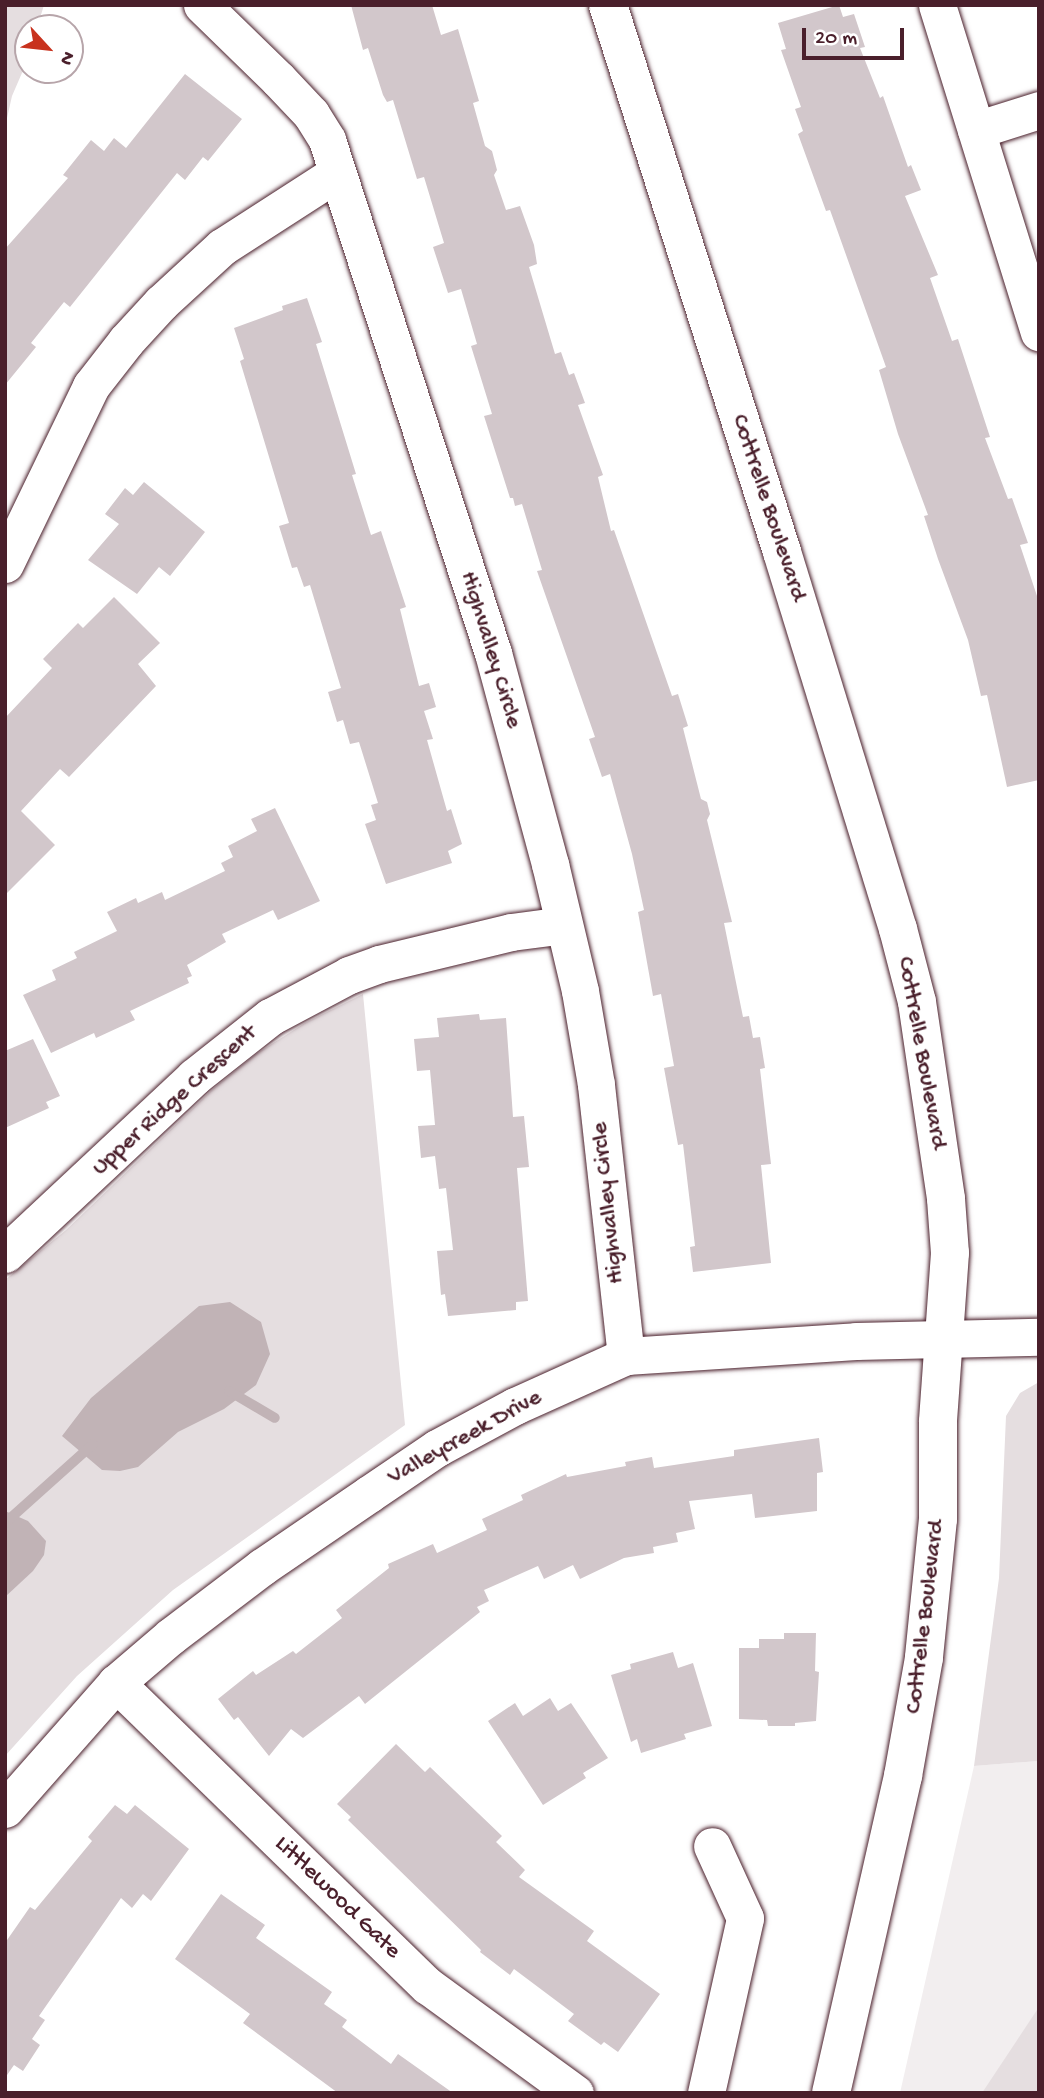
<!DOCTYPE html>
<style>
body{margin:0}
#map{position:relative;width:1044px;height:2098px;overflow:hidden;background:#fff;font-family:"Gochi Hand",sans-serif}
div>[style]{position:absolute}
[style*='--x']{left:calc(var(--x)*1px);top:calc(var(--y)*1px);width:calc(var(--w)*1px);rotate:calc(var(--a)*1deg)}
.built>*{inset:0;background:#f2eeef}
.green>*{inset:0;background:#e5dee0}
.water>*{inset:0;background:#c1b3b6}
.stream>*{height:10px;margin:-5px;padding:0 5px;transform-origin:5px;border-radius:5px;background:#c1b3b6}
.building>*{inset:0;background:#d2c7cb}
.roads{filter:drop-shadow(0 0 2px #4a1f2b) drop-shadow(0 0 2px #4a1f2b)}
.street>*{height:37px;margin:-18.5px;padding:0 18.5px;transform-origin:18.5px;border-radius:18.5px;background:#fff}
.secondary>*{height:38px;margin:-19px;padding:0 19px;transform-origin:19px;border-radius:19px;background:#fff}
span{translate:-50% -50%;white-space:nowrap;text-align:center;line-height:1.15;-webkit-text-stroke:5px #fff;paint-order:stroke}
.street-label{font-size:24px;color:#4a1f2b}
.frame{position:absolute;inset:0;border:7px solid #4a1f2b;pointer-events:none}
.north{position:absolute;left:14px;top:14px;width:70px;height:70px;box-sizing:border-box;background:#fff;border:2px solid #b7a5aa;border-radius:50%;rotate:117deg;font-size:19px;font-weight:700;line-height:28px;text-align:center;color:#4a1f2b}
.north::after{content:'';display:block;margin:auto;width:24px;height:32px;background:#c8321e;clip-path:polygon(50% 0,100% 100%,50% 72%,0 100%)}
.scale{position:absolute;left:802px;top:28px;width:102px;height:32px;box-sizing:border-box;border:4px solid #4a1f2b;border-top:0;padding-left:9px;font-size:21px;line-height:24px;white-space:nowrap;color:#4a1f2b;-webkit-text-stroke:5px #fff;paint-order:stroke}
</style>
<div id="map">
<div class="built">
<i style="clip-path:polygon(1039px 1761px,1039px 2093px,900px 2093px,974px 1766px)"></i>
</div>
<div class="green">
<i style="clip-path:polygon(5px 5px,44px 5px,37px 28px,28px 28px,28px 59px,12px 96px,5px 127px)"></i>
<i style="clip-path:polygon(363px 994px,405px 1425px,173px 1590px,77px 1676px,5px 1756px,5px 1280px,66px 1230px,213px 1089px,256px 1054px,305px 1023px)"></i>
<i style="clip-path:polygon(1039px 1382px,1039px 1761px,974px 1766px,999px 1578px,1006px 1416px,1020px 1393px)"></i>
<i style="clip-path:polygon(1039px 2007px,1039px 2093px,982px 2093px)"></i>
</div>
<div class="water">
<i style="clip-path:polygon(230px 1302px,261px 1322px,270px 1354px,256px 1385px,224px 1409px,178px 1432px,138px 1467px,120px 1471px,102px 1470px,62px 1436px,91px 1398px,199px 1306px)"></i>
<i style="clip-path:polygon(5px 1511px,28px 1521px,46px 1541px,44px 1555px,33px 1571px,5px 1597px)"></i>
</div>
<div class="stream">
<i style="--x:229;--y:1391;--w:53;--a:30.4"></i>
<i style="--x:5;--y:1523;--w:118;--a:-41.9"></i>
</div>
<div class="building">
<i style="clip-path:polygon(351px 5px,432px 5px,441px 35px,458px 29px,479px 101px,473px 103px,485px 146px,492px 151px,497px 170px,494px 175px,506px 210px,520px 206px,534px 245px,537px 264px,529px 267px,555px 354px,561px 352px,569px 375px,574px 373px,585px 403px,578px 405px,603px 475px,598px 477px,611px 531px,614px 530px,672px 696px,678px 694px,688px 726px,683px 728px,701px 799px,707px 802px,710px 814px,707px 820px,732px 922px,724px 923px,743px 1017px,749px 1016px,753px 1038px,760px 1037px,765px 1068px,760px 1069px,771px 1164px,761px 1165px,771px 1263px,693px 1272px,690px 1247px,695px 1246px,683px 1144px,678px 1145px,664px 1068px,674px 1066px,661px 994px,653px 996px,638px 912px,644px 910px,632px 854px,610px 774px,602px 777px,589px 739px,595px 737px,537px 571px,542px 570px,522px 504px,515px 506px,513px 498px,510px 498px,484px 416px,492px 414px,471px 346px,477px 344px,461px 289px,448px 293px,433px 247px,444px 243px,424px 177px,417px 179px,393px 100px,387px 102px,383px 95px,368px 48px,363px 50px)"></i>
<i style="clip-path:polygon(839px 5px,843px 17px,854px 14px,865px 47px,860px 48px,880px 98px,883px 96px,908px 167px,911px 165px,921px 190px,905px 196px,938px 275px,930px 278px,952px 341px,958px 339px,990px 437px,985px 438px,1008px 499px,1012px 498px,1028px 543px,1020px 545px,1039px 602px,1039px 780px,1007px 787px,987px 695px,981px 696px,968px 640px,938px 559px,924px 516px,928px 515px,898px 434px,879px 370px,886px 367px,830px 210px,826px 211px,798px 134px,803px 131px,795px 109px,801px 107px,781px 50px,786px 49px,778px 23px)"></i>
<i style="clip-path:polygon(185px 74px,242px 119px,208px 161px,203px 157px,185px 180px,177px 173px,70px 307px,64px 302px,31px 343px,36px 347px,5px 385px,5px 249px,68px 178px,63px 175px,91px 140px,104px 151px,114px 138px,126px 148px)"></i>
<i style="clip-path:polygon(307px 298px,322px 342px,316px 344px,356px 474px,352px 475px,371px 535px,381px 531px,406px 607px,400px 609px,419px 686px,429px 683px,436px 707px,424px 711px,433px 739px,427px 740px,447px 811px,451px 809px,462px 844px,448px 851px,452px 863px,386px 884px,365px 824px,376px 820px,371px 805px,378px 803px,359px 742px,350px 744px,343px 720px,337px 722px,328px 692px,341px 688px,310px 585px,304px 587px,297px 567px,292px 568px,279px 526px,289px 523px,240px 361px,244px 359px,234px 328px,283px 310px,282px 306px)"></i>
<i style="clip-path:polygon(144px 482px,205px 532px,170px 576px,159px 567px,137px 594px,88px 560px,119px 524px,105px 514px,125px 488px,133px 495px)"></i>
<i style="clip-path:polygon(114px 597px,160px 643px,138px 664px,156px 686px,69px 777px,60px 769px,21px 811px,55px 845px,5px 895px,5px 718px,52px 668px,43px 659px,78px 623px,83px 628px)"></i>
<i style="clip-path:polygon(275px 808px,320px 901px,278px 920px,273px 910px,222px 934px,226px 942px,187px 965px,192px 976px,187px 978px,189px 983px,130px 1011px,135px 1020px,96px 1038px,94px 1033px,51px 1053px,23px 995px,56px 980px,52px 970px,77px 958px,74px 952px,117px 931px,107px 912px,136px 898px,138px 903px,162px 892px,165px 900px,225px 871px,221px 863px,233px 857px,228px 846px,257px 831px,251px 819px)"></i>
<i style="clip-path:polygon(479px 1014px,480px 1020px,506px 1018px,513px 1117px,524px 1116px,529px 1167px,517px 1168px,528px 1301px,516px 1302px,516px 1310px,448px 1316px,445px 1294px,441px 1295px,437px 1251px,453px 1250px,446px 1188px,439px 1189px,435px 1156px,421px 1158px,418px 1126px,435px 1125px,430px 1070px,417px 1071px,414px 1039px,439px 1037px,437px 1018px)"></i>
<i style="clip-path:polygon(33px 1039px,60px 1096px,46px 1102px,49px 1108px,5px 1128px,5px 1051px)"></i>
<i style="clip-path:polygon(819px 1438px,823px 1472px,817px 1473px,817px 1511px,755px 1518px,752px 1494px,689px 1501px,695px 1529px,676px 1533px,678px 1542px,653px 1547px,654px 1553px,624px 1558px,580px 1579px,573px 1565px,544px 1579px,538px 1566px,484px 1590px,489px 1601px,477px 1607px,480px 1612px,365px 1704px,359px 1696px,303px 1738px,291px 1729px,269px 1756px,238px 1717px,234px 1720px,218px 1699px,253px 1671px,256px 1675px,293px 1651px,296px 1654px,342px 1618px,336px 1610px,389px 1568px,388px 1564px,433px 1544px,437px 1553px,487px 1530px,482px 1519px,523px 1500px,521px 1495px,566px 1474px,567px 1477px,626px 1466px,625px 1462px,652px 1457px,654px 1468px,734px 1456px,734px 1450px)"></i>
<i style="clip-path:polygon(784px 1633px,816px 1633px,815px 1671px,819px 1672px,816px 1721px,795px 1723px,795px 1726px,768px 1726px,767px 1720px,739px 1719px,739px 1648px,759px 1648px,759px 1639px,784px 1639px)"></i>
<i style="clip-path:polygon(673px 1652px,678px 1668px,693px 1663px,712px 1726px,684px 1734px,686px 1739px,641px 1753px,637px 1739px,631px 1742px,611px 1675px,631px 1669px,630px 1664px)"></i>
<i style="clip-path:polygon(550px 1698px,558px 1711px,571px 1703px,608px 1758px,583px 1773px,586px 1778px,543px 1805px,488px 1721px,515px 1703px,523px 1716px)"></i>
<i style="clip-path:polygon(396px 1744px,425px 1772px,430px 1767px,502px 1836px,496px 1842px,525px 1870px,519px 1877px,594px 1931px,587px 1941px,660px 1994px,618px 2052px,604px 2042px,601px 2045px,568px 2021px,574px 2014px,514px 1969px,510px 1975px,480px 1952px,481px 1950px,348px 1820px,351px 1817px,337px 1804px)"></i>
<i style="clip-path:polygon(115px 1805px,127px 1814px,135px 1805px,189px 1849px,151px 1901px,143px 1894px,132px 1908px,121px 1898px,39px 2016px,45px 2020px,32px 2039px,40px 2045px,23px 2071px,14px 2065px,5px 2078px,5px 1943px,30px 1907px,35px 1910px,92px 1841px,88px 1837px)"></i>
<i style="clip-path:polygon(221px 1894px,265px 1925px,256px 1938px,332px 1992px,324px 2004px,347px 2020px,342px 2027px,391px 2064px,398px 2054px,453px 2093px,338px 2093px,243px 2023px,250px 2014px,175px 1959px)"></i>
</div>
<div class="roads">
<div class="street">
<i style="--x:202;--y:5;--w:106;--a:44.2"></i>
<i style="--x:278;--y:79;--w:48;--a:46.7"></i>
<i style="--x:311;--y:114;--w:31;--a:58"></i>
<i style="--x:327;--y:140;--w:539;--a:72.07"></i>
<i style="--x:493;--y:653;--w:219;--a:74.9"></i>
<i style="--x:550;--y:864;--w:130;--a:76.7"></i>
<i style="--x:580;--y:991;--w:95;--a:80.3"></i>
<i style="--x:596;--y:1085;--w:273;--a:83.7"></i>
<i style="--x:937;--y:5;--w:343;--a:72.7"></i>
<i style="--x:976;--y:130;--w:66;--a:-17.6"></i>
<i style="--x:5;--y:564;--w:198;--a:-64.2"></i>
<i style="--x:91;--y:386;--w:57;--a:-52.1"></i>
<i style="--x:126;--y:341;--w:52;--a:-47.4"></i>
<i style="--x:161;--y:303;--w:83;--a:-42.6"></i>
<i style="--x:222;--y:247;--w:137;--a:-32.8"></i>
<i style="--x:5;--y:1254;--w:259;--a:-43.1"></i>
<i style="--x:194;--y:1077;--w:97;--a:-38.3"></i>
<i style="--x:270;--y:1017;--w:89;--a:-28"></i>
<i style="--x:349;--y:975;--w:32;--a:-20"></i>
<i style="--x:379;--y:964;--w:136;--a:-13.6"></i>
<i style="--x:511;--y:932;--w:53;--a:-7.5"></i>
<i style="--x:116;--y:1683;--w:435;--a:44.2"></i>
<i style="--x:428;--y:1986;--w:182;--a:36.1"></i>
<i style="--x:5;--y:1809;--w:168;--a:-48.6"></i>
<i style="--x:116;--y:1683;--w:72;--a:-40.5"></i>
<i style="--x:171;--y:1636;--w:114;--a:-37.2"></i>
<i style="--x:262;--y:1567;--w:130;--a:-34.3"></i>
<i style="--x:369;--y:1494;--w:82;--a:-34.1"></i>
<i style="--x:437;--y:1448;--w:89;--a:-28.3"></i>
<i style="--x:515;--y:1406;--w:122;--a:-24.2"></i>
<i style="--x:626;--y:1356;--w:230;--a:-3.7"></i>
<i style="--x:856;--y:1341;--w:183;--a:-1.3"></i>
<i style="--x:706;--y:2093;--w:179;--a:-77.4"></i>
<i style="--x:745;--y:1918;--w:79;--a:-114.6"></i>
</div>
<div class="secondary">
<i style="--x:608;--y:5;--w:574;--a:72.35"></i>
<i style="--x:782;--y:552;--w:394;--a:72.9"></i>
<i style="--x:898;--y:929;--w:75;--a:75.4"></i>
<i style="--x:917;--y:1002;--w:199;--a:81.6"></i>
<i style="--x:946;--y:1199;--w:54;--a:85.8"></i>
<i style="--x:950;--y:1253;--w:169;--a:94.1"></i>
<i style="--x:938;--y:1422;--w:97;--a:90"></i>
<i style="--x:938;--y:1519;--w:140;--a:95.8"></i>
<i style="--x:924;--y:1658;--w:120;--a:100.1"></i>
<i style="--x:903;--y:1776;--w:325;--a:102.8"></i>
</div>
</div>
<div class="street-label">
<span style="left:768px;top:508px;rotate:72deg">Cottrelle Boulevard</span>
<span style="left:490px;top:650px;rotate:73deg">Highvalley Circle</span>
<span style="left:921px;top:1053px;rotate:80deg">Cottrelle Boulevard</span>
<span style="left:175px;top:1101px;rotate:-42deg">Upper Ridge Crescent</span>
<span style="left:609px;top:1203px;rotate:-96deg">Highvalley Circle</span>
<span style="left:465px;top:1438px;rotate:-29deg">Valleycreek Drive</span>
<span style="left:926px;top:1617px;rotate:-83deg">Cottrelle Boulevard</span>
<span style="left:337px;top:1898px;rotate:44deg">Littlewood Gate</span>
</div>
<div class="frame"></div>
<div class="north">N</div>
<div class="scale">20 m</div>
</div>
